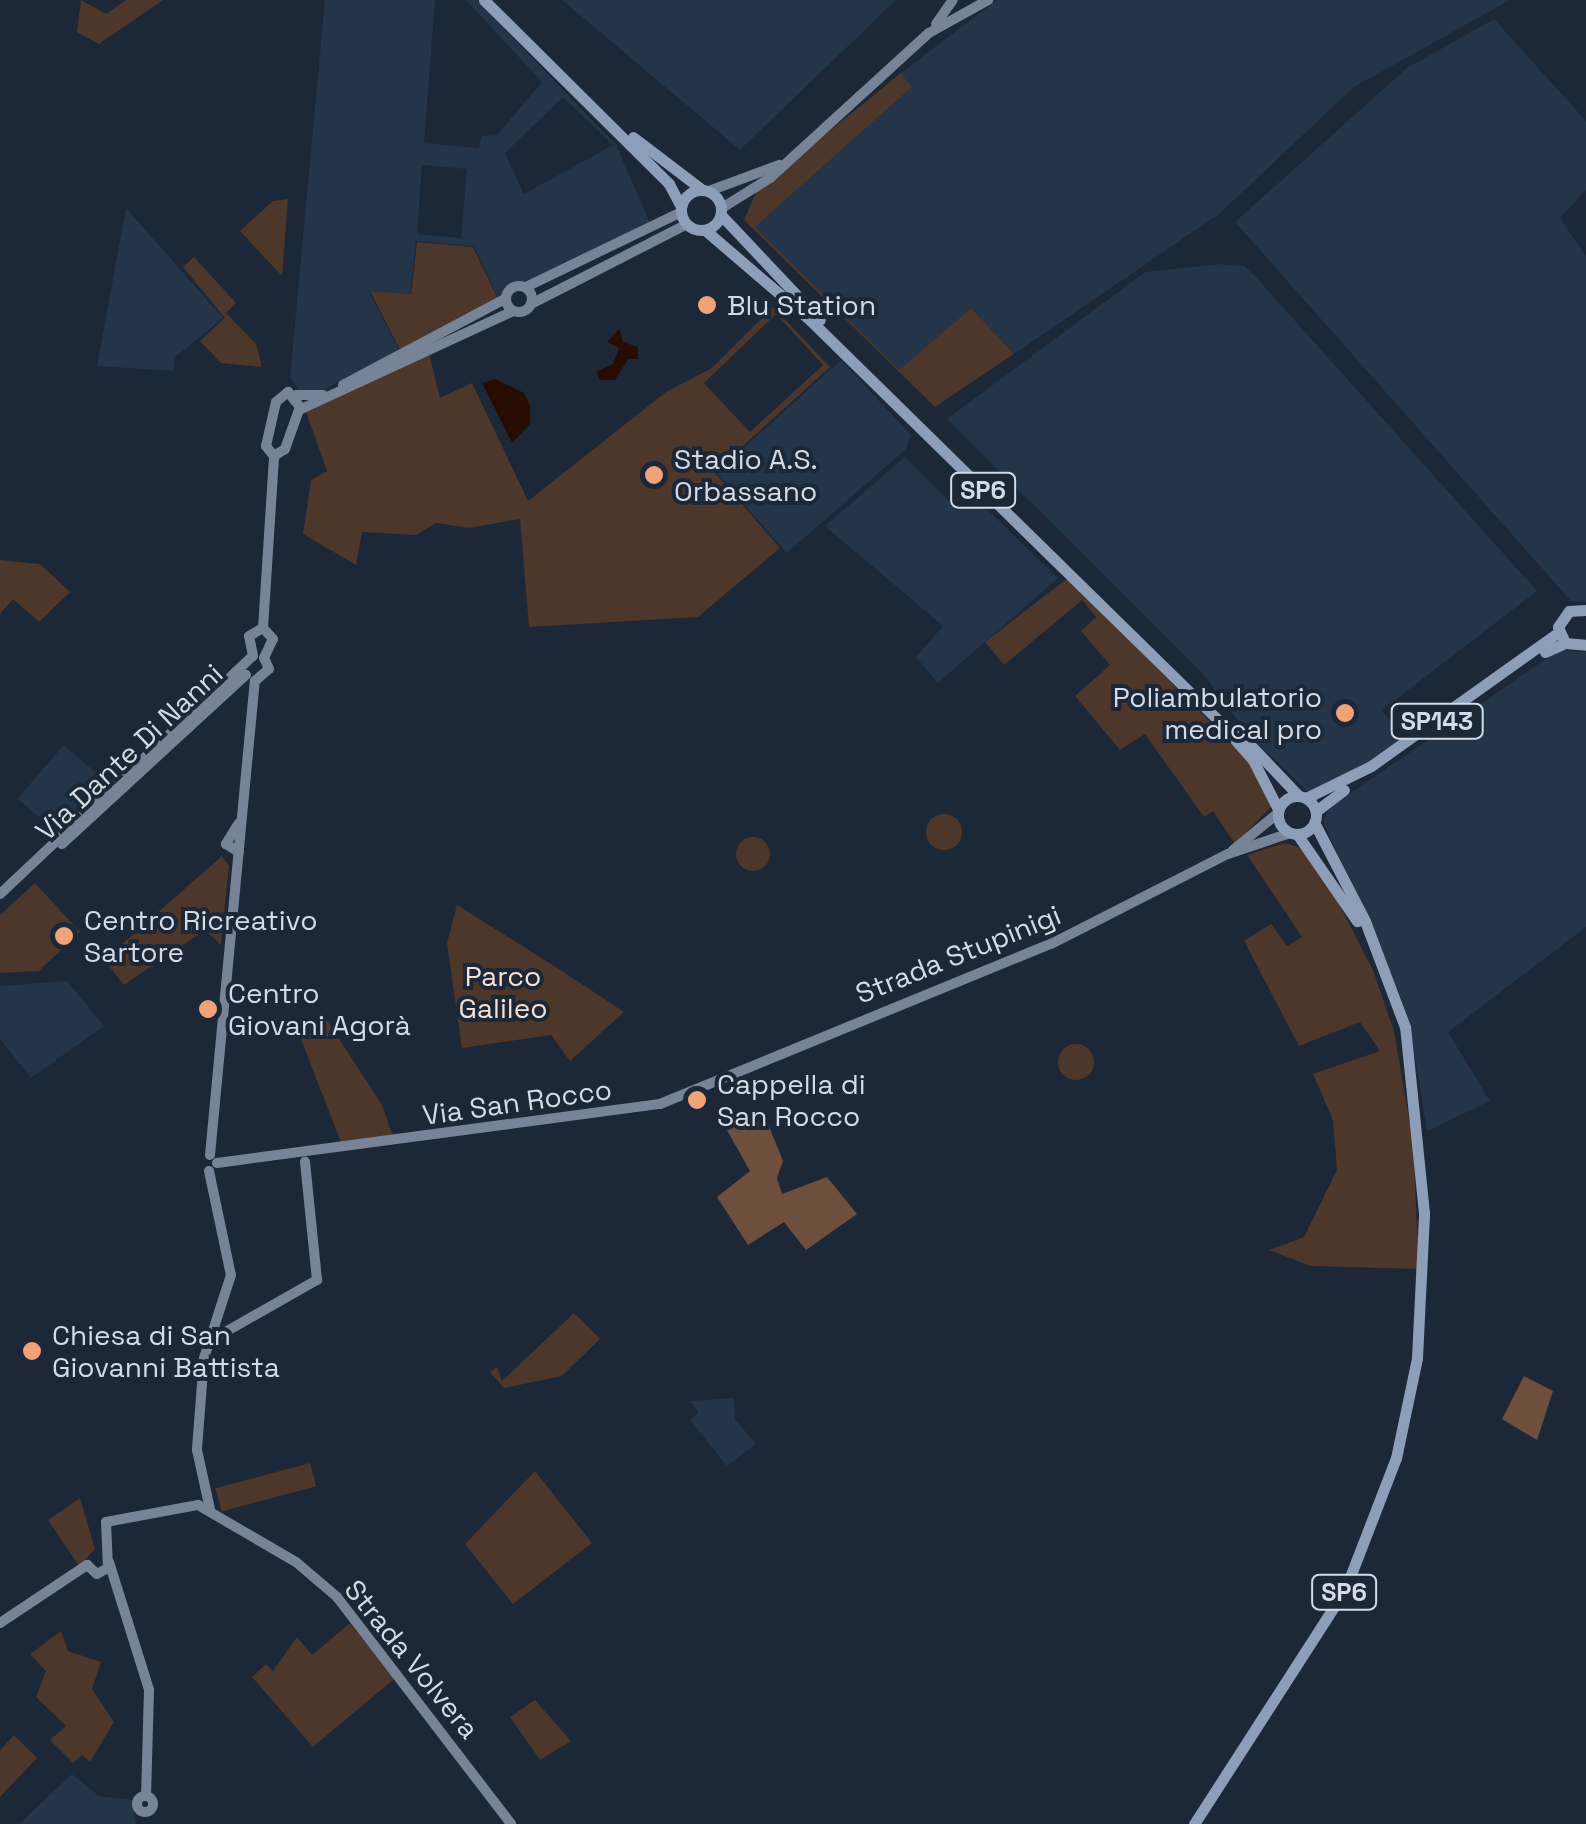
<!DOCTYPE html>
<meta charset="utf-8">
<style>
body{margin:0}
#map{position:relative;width:1586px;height:1824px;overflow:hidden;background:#1c2738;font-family:"Space Grotesk",sans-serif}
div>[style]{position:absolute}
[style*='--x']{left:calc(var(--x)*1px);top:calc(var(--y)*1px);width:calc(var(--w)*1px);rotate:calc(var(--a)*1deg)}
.built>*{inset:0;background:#243449;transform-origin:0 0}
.green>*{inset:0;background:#4d362a;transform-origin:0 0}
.round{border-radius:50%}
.forest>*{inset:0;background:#6e4f3e}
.water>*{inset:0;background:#260c01}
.secondary>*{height:10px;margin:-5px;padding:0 5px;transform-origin:5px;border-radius:5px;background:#778498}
.secondary>.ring{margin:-5px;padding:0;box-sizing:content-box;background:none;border:10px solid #778498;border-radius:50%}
.primary>*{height:11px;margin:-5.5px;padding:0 5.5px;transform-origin:5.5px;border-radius:5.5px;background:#8c9eb8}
.primary>.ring{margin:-5.5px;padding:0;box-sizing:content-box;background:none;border:11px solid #8c9eb8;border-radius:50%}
.dots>*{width:28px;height:28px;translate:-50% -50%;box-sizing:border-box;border:5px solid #1c2738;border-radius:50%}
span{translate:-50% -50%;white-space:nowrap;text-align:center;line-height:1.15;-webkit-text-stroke:8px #1c2738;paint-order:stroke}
.shield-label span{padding:2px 8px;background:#1c2738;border:2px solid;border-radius:8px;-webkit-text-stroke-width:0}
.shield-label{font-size:25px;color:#d4dbe6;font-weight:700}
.poi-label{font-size:28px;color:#d4dbe6}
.left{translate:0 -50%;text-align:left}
.right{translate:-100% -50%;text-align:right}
.street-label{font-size:28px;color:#d4dbe6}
.park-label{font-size:28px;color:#f7dfd2}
</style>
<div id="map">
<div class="built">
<i style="clip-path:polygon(evenodd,325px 0,435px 0,424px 143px,479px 148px,481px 136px,497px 135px,542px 82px,466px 0,477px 0,616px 145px,651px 225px,530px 286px,513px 284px,499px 300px,474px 246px,416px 241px,410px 294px,369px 291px,399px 350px,318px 393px,300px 392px,290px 377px,325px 0,563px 97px,613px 145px,524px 194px,505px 153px,563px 97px,325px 0,422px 165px,467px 169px,461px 238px,417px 234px,422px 165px)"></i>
<i style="clip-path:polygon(562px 0,896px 0,740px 150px)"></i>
<i style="clip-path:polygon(997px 0,1510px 0,1354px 87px,1219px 214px,1014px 354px,971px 308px,899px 371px,755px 227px,912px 87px,901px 73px)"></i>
<i style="clip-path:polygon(1494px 19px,1586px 121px,1586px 190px,1560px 218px,1586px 256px,1586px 602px,1571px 601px,1235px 222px,1407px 68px)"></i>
<i style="clip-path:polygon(126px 208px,223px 318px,174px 358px,174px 371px,97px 366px)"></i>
<i style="clip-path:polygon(1219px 264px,1244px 266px,1255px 276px,1537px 591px,1382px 710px,1403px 738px,1347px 777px,1308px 792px,1247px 733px,1203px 674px,947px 419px,1145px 272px)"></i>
<i style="clip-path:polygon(841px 360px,911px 435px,906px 449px,787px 553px,716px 473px)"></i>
<i style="clip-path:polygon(905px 457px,951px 503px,966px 489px,1058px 578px,938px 683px,916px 657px,943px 626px,825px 526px)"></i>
<i style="clip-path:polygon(1559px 650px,1586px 652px,1586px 927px,1448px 1032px,1490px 1101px,1427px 1131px,1410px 1026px,1323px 821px,1329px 808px)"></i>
<i style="left:64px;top:745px;width:56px;height:71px;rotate:41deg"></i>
<i style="clip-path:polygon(67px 981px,104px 1026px,31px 1078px,0 1039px,0 986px)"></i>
<i style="clip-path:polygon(734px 1398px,735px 1419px,756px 1444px,727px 1466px,690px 1420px,699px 1412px,690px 1401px)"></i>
<i style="clip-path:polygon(72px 1774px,99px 1796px,132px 1800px,136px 1824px,19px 1824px)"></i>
</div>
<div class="green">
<i style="clip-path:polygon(81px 0,106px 14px,126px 0,163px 0,99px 44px,77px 32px)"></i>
<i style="clip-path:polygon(901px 73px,912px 87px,755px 227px,899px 370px,971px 308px,1014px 354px,935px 407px,744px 220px,757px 190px)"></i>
<i style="clip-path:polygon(288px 199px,282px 276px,240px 231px,273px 201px)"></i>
<i style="clip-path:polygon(417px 242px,473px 247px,499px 301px,400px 350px,370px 291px,411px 294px)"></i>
<i style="clip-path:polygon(194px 257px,236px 303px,226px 313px,256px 344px,262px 367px,221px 363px,200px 341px,225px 318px,183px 267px)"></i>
<i style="clip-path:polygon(evenodd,773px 307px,830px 367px,714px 472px,780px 548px,698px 617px,529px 627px,520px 519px,469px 528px,436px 523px,416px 535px,362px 532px,356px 565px,303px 534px,311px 480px,327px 471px,306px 412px,429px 353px,440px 398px,472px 383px,528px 501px,666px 392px,712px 368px,773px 307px,776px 314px,823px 365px,750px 432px,704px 383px,776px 314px)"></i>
<i style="clip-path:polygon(0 560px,40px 564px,70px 592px,39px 622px,13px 599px,0 614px)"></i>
<i style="clip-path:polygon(1068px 578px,1252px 764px,1272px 806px,1235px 844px,1213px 811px,1204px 817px,1145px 734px,1120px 750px,1075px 696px,1110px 665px,1081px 631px,1096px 617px,1082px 600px,1004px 665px,985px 642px)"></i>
<i class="round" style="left:926px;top:814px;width:36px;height:36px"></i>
<i class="round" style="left:736px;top:837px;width:34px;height:34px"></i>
<i style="clip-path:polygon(1285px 843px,1301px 848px,1324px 875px,1373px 970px,1394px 1031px,1413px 1142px,1419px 1269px,1311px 1266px,1269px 1250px,1304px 1237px,1337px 1170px,1333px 1120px,1313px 1074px,1380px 1051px,1360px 1022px,1299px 1046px,1244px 941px,1271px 924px,1287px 946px,1302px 937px,1247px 855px)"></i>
<i style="clip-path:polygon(222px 856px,229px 866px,221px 945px,205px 930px,124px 985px,104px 960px)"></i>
<i style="clip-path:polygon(35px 883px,80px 932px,39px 971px,0 973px,0 915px)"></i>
<i style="clip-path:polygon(457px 905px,559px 969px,624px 1012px,570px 1061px,551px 1035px,462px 1048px,447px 943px)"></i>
<i style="clip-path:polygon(323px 1014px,382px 1105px,393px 1137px,342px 1145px,297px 1029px)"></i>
<i class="round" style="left:1058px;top:1044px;width:36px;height:36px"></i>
<i style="clip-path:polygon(574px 1313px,600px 1339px,562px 1376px,504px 1388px,490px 1372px,497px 1367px,502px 1381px)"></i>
<i style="left:310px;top:1463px;width:24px;height:98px;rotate:75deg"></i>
<i style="clip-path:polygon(535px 1471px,592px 1543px,513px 1604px,465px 1544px)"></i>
<i style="clip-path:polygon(80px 1498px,95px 1549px,79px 1566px,48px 1520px)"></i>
<i style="clip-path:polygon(350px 1623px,394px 1679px,313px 1747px,252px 1677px,266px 1664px,273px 1671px,297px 1637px,312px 1655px)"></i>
<i style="clip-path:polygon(61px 1631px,68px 1651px,101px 1662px,92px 1689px,114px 1722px,90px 1762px,82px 1755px,73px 1763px,50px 1740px,66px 1726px,36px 1697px,46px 1671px,30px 1654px)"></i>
<i style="clip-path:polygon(535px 1700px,571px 1741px,540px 1760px,510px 1717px)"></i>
<i style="clip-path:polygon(14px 1735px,37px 1758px,0 1797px,0 1750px)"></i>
</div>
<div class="forest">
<i style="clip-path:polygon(719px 1116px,767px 1121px,783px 1161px,777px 1178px,782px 1194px,827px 1177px,857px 1214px,806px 1250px,784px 1222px,748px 1245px,717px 1197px,750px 1171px)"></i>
<i style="clip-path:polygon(1524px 1376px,1553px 1391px,1537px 1440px,1502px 1419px)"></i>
</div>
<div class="water">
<i style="clip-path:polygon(619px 329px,623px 342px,638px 347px,638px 359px,628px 359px,615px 380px,600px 380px,596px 372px,613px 364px,619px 348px,607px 342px)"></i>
<i style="clip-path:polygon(495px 379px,524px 393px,530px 406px,530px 424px,512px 443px,482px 383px)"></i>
</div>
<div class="secondary">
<i style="--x:936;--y:24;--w:29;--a:-55"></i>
<i style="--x:709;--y:191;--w:75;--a:-20.4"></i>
<i style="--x:722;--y:208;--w:57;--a:-32"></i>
<i style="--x:770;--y:178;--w:215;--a:-42.4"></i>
<i style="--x:929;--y:33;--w:68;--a:-29.2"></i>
<i class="ring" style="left:506px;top:286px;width:16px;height:16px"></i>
<i style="--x:526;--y:287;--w:172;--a:-25.8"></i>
<i style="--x:531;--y:304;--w:175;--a:-27.1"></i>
<i style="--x:343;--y:385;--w:183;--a:-28"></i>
<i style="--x:288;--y:392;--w:19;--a:51"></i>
<i style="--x:300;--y:407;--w:45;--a:109.7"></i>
<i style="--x:285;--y:449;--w:13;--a:148"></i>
<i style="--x:274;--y:456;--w:13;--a:-129"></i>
<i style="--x:266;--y:446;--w:45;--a:-77.2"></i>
<i style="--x:276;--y:402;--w:16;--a:-40"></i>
<i style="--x:296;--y:395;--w:27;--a:0"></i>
<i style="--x:299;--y:410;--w:236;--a:-24.8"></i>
<i style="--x:263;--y:628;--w:172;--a:-86.3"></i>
<i style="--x:253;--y:656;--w:20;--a:-101"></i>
<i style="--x:249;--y:636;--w:16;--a:-30"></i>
<i style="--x:255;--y:681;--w:18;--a:-41"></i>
<i style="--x:269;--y:669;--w:12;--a:-114"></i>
<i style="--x:264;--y:658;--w:21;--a:-65"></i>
<i style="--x:273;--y:639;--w:15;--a:-132"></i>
<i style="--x:239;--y:823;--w:25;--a:122"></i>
<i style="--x:226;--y:844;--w:15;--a:32"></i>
<i style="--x:62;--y:844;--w:250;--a:-42.6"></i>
<i style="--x:1233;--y:850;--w:57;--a:-39.3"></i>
<i style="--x:0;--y:894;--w:347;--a:-43.3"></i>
<i style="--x:210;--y:1155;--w:476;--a:-84.6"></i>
<i style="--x:217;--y:1163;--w:447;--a:-7.6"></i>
<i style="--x:660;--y:1104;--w:422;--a:-22.3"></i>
<i style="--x:1051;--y:944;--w:199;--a:-27"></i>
<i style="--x:1228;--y:854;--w:65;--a:-18.7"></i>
<i style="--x:209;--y:1171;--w:106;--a:78.1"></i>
<i style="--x:231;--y:1275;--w:87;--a:108"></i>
<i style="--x:204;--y:1358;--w:92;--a:94.4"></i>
<i style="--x:197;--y:1450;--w:60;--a:77.6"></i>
<i style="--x:206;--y:1343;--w:128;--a:-29.6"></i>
<i style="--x:317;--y:1280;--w:119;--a:-95.8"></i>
<i style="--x:198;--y:1505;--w:113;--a:30.2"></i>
<i style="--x:296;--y:1562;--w:54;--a:40.5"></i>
<i style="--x:337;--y:1597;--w:286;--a:52.5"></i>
<i style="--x:109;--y:1562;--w:134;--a:72.6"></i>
<i style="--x:149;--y:1690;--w:106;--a:91.6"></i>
<i style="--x:87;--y:1565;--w:13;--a:42"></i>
<i style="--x:97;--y:1574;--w:13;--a:-29"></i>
<i style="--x:108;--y:1568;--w:46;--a:-92.5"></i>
<i style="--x:106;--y:1522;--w:94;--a:-10.5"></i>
<i style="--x:0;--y:1623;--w:105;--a:-33.7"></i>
<i class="ring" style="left:137px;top:1796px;width:6px;height:6px"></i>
</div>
<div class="primary">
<i style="--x:484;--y:0;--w:261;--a:44.8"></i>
<i style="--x:669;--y:184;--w:26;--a:62"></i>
<i style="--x:633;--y:137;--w:86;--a:37.4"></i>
<i class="ring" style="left:681px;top:190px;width:29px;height:29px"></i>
<i style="--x:721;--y:215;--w:144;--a:46.7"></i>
<i style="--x:705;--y:230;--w:140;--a:40.6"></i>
<i style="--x:811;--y:321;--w:567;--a:44.43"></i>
<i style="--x:1216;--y:718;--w:56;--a:48.6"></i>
<i style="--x:1253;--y:760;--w:55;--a:63"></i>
<i style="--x:1586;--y:610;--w:17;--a:177"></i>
<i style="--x:1569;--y:611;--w:19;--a:125"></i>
<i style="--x:1558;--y:627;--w:17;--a:66"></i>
<i style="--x:1565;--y:643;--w:21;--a:5"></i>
<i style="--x:1545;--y:652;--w:22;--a:-24"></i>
<i style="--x:1236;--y:730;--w:90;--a:46.4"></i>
<i class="ring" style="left:1278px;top:796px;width:27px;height:27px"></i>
<i style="--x:1306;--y:798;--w:72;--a:-26.2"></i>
<i style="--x:1371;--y:766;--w:231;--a:-35.5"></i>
<i style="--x:1316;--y:811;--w:35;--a:-37"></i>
<i style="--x:1297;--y:834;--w:106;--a:55.4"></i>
<i style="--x:1194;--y:1824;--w:278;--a:-57.2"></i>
<i style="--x:1345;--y:1590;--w:142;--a:-68.9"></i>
<i style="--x:1396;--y:1458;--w:102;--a:-78.1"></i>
<i style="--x:1417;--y:1358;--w:145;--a:-87.2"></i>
<i style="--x:1424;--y:1213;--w:187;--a:-95.8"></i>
<i style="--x:1405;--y:1027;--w:113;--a:-110.7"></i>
<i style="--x:1365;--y:921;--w:111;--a:-117.3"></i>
</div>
<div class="dots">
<i style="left:707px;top:305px;background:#f0a279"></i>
<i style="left:654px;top:475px;background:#f0a279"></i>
<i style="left:1345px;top:713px;background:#f0a279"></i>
<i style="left:64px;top:936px;background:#f0a279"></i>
<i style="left:208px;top:1009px;background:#f0a279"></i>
<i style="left:697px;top:1100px;background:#f0a279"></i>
<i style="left:32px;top:1351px;background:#f0a279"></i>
</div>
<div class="shield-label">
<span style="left:983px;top:490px">SP6</span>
<span style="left:1437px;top:721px">SP143</span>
<span style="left:1344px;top:1592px">SP6</span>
</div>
<div class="poi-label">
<span class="left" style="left:727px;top:305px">Blu Station</span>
<span class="left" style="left:674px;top:475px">Stadio A.S.<br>Orbassano</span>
<span class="right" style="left:1322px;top:713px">Poliambulatorio<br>medical pro</span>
<span class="left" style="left:84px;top:936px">Centro Ricreativo<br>Sartore</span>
<span class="left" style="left:228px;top:1009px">Centro<br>Giovani Agorà</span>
<span class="left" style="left:717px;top:1100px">Cappella di<br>San Rocco</span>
<span class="left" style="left:52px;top:1351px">Chiesa di San<br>Giovanni Battista</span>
</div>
<div class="street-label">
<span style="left:129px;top:752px;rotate:-43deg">Via Dante Di Nanni</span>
<span style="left:958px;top:954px;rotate:-22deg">Strada Stupinigi</span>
<span style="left:517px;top:1102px;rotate:-8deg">Via San Rocco</span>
<span style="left:412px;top:1659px;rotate:51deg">Strada Volvera</span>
</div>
<div class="park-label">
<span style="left:503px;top:992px">Parco<br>Galileo</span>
</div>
</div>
